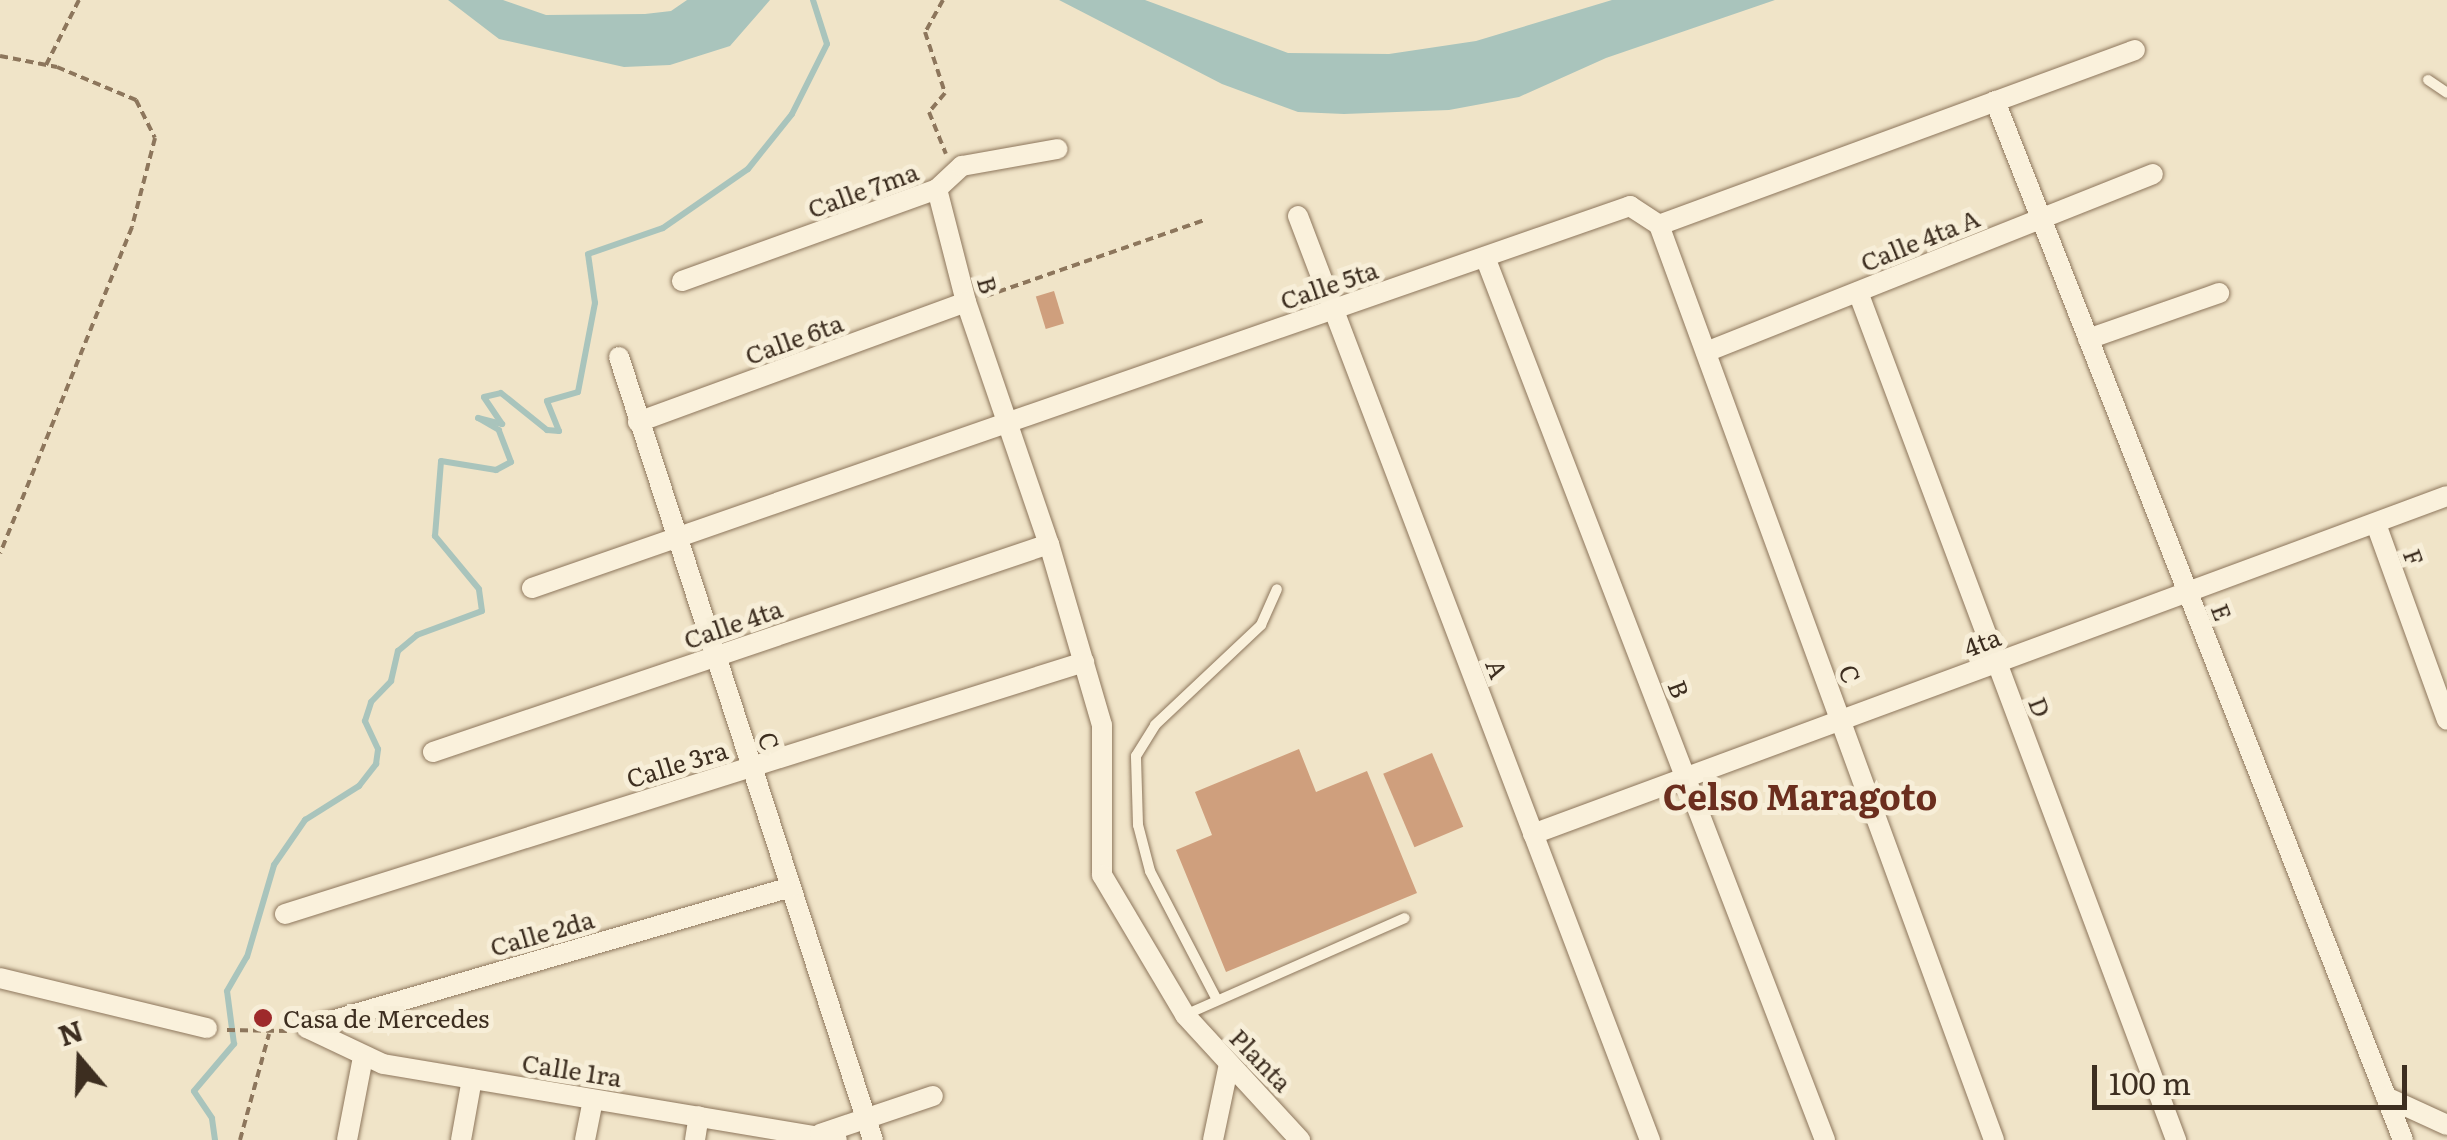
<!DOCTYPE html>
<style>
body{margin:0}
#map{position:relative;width:2447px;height:1140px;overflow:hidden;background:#f0e4c8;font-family:Literata,serif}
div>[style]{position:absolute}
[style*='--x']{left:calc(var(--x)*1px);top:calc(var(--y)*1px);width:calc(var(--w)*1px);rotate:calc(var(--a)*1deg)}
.water>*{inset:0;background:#a9c4bc}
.stream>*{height:6px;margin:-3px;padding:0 3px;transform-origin:3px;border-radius:3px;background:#a9c4bc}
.building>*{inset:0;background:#cf9f7d;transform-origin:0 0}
.path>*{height:4px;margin-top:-2px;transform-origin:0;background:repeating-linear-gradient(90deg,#8d765c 0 8px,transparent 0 13px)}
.roads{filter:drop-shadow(0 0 2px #8d765c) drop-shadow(0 0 2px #8d765c)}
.service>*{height:10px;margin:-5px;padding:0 5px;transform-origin:5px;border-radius:5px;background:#faf1dc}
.minor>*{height:20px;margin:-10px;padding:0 10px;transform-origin:10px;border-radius:10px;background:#faf1dc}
.dots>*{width:28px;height:28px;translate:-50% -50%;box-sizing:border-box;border:5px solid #f7eed8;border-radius:50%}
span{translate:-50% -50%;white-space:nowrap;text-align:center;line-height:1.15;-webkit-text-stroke:10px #f7eed8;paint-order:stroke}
.street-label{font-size:25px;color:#3d2e20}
.poi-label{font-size:25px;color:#3d2e20}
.left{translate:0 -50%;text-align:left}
.district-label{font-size:35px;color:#6b2e1e;font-weight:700}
.north{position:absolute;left:30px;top:1010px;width:100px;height:100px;-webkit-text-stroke:8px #f7eed8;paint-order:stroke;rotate:341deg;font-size:28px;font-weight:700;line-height:40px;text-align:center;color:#3d2e20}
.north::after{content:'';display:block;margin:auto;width:35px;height:45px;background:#3d2e20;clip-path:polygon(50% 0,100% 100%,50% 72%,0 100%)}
.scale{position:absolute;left:2092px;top:1065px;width:315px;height:45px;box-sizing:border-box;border:5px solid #3d2e20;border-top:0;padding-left:12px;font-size:30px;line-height:35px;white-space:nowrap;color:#3d2e20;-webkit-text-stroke:8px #f7eed8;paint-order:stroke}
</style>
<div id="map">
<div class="water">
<i style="clip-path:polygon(448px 0,503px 0,546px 15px,645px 14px,671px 11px,687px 0,770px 0,730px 46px,670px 65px,624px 67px,499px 39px)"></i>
<i style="clip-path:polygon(1059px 0,1145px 0,1288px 53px,1389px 54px,1476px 41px,1612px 0,1775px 0,1606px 58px,1519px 97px,1449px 110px,1344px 114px,1298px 112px,1222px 84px)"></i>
</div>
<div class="stream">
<i style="--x:215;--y:1140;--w:22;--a:-98"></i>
<i style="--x:212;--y:1118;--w:32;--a:-124"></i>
<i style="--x:194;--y:1091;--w:62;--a:-49.6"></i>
<i style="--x:234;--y:1044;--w:53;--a:-97.5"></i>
<i style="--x:227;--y:991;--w:39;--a:-60"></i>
<i style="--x:247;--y:957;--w:96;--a:-73.6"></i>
<i style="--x:274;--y:865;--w:55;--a:-55.4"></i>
<i style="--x:305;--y:820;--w:64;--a:-32.2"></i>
<i style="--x:359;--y:786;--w:28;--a:-52"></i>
<i style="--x:376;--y:764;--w:15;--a:-82"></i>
<i style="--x:378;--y:749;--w:31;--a:-115"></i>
<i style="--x:365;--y:721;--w:20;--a:-72"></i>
<i style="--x:371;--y:702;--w:29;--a:-46"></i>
<i style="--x:391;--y:681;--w:31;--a:-77"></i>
<i style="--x:398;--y:651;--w:25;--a:-40"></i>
<i style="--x:417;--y:635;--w:69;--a:-20.3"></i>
<i style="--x:482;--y:611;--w:22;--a:-98"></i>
<i style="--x:479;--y:589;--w:69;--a:-129.7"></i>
<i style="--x:435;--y:536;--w:75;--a:-85.4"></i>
<i style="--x:441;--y:461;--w:56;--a:9.3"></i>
<i style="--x:496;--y:470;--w:17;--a:-28"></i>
<i style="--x:511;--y:462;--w:34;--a:-111"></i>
<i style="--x:499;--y:430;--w:24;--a:-150"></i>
<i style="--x:478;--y:418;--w:25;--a:14"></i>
<i style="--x:502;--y:424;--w:32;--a:-124"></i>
<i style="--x:484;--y:397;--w:17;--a:-13"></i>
<i style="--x:501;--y:393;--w:59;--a:38.8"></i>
<i style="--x:547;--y:430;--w:12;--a:5"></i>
<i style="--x:559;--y:431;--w:32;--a:-112"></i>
<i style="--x:547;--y:401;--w:32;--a:-16"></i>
<i style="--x:578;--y:392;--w:91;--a:-79.2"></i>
<i style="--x:595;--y:303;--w:49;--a:-98.1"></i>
<i style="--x:588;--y:254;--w:79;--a:-19.1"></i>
<i style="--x:663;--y:228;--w:103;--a:-34.8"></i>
<i style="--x:748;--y:169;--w:70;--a:-51.3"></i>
<i style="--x:792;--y:114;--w:78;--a:-63.4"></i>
<i style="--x:827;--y:44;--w:46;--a:-107.7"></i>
</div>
<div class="building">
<i style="left:1054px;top:291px;width:34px;height:19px;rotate:73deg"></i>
<i style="clip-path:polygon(1299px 749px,1316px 792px,1367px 771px,1417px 893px,1226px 972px,1176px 850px,1212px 835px,1195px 792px)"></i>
<i style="left:1432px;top:753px;width:80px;height:53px;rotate:67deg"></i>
</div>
<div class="path">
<i style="--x:943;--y:0;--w:37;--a:119"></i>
<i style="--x:925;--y:32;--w:64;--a:71.8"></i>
<i style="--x:945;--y:93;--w:25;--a:130"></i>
<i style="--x:929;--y:112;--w:45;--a:68"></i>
<i style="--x:0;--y:56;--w:58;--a:10.9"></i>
<i style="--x:57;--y:67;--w:86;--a:22.7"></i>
<i style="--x:136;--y:100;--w:42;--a:63.4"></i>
<i style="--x:155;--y:138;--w:92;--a:104.5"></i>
<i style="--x:132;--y:227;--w:352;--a:112"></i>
<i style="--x:46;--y:65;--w:73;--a:-63.1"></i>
<i style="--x:986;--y:296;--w:231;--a:-19.2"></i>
<i style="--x:227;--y:1030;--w:60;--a:1"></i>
<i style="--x:240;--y:1140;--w:110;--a:-74.7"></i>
</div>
<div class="roads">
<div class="service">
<i style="--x:2428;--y:80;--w:23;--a:34"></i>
<i style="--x:1216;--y:998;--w:143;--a:-117.5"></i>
<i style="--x:1150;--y:871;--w:48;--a:-104.6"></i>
<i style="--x:1138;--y:825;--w:69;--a:-91.7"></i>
<i style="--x:1136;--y:756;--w:36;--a:-58"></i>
<i style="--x:1155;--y:725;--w:146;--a:-43.3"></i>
<i style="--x:1261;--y:625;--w:39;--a:-66"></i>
<i style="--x:1185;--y:1015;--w:240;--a:-23.8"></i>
</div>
<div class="minor">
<i style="--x:1995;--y:101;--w:1116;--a:68.56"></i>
<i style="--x:937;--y:189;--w:117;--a:75.6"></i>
<i style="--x:966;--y:302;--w:256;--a:71.1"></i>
<i style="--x:1049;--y:544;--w:189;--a:73.7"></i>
<i style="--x:1102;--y:725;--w:150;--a:90"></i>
<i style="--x:1102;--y:875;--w:163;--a:59.3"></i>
<i style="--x:1185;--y:1015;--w:170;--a:47.4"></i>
<i style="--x:1298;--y:216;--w:989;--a:69.15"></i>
<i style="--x:1659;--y:225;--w:974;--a:69.89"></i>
<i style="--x:1485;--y:257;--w:946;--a:68.94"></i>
<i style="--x:682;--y:281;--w:271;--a:-19.8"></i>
<i style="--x:937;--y:189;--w:34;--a:-43"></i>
<i style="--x:962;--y:166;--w:97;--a:-10.1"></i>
<i style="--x:1858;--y:292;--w:906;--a:69.44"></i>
<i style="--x:2088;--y:339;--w:139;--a:-19.3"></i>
<i style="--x:1706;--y:352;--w:481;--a:-21.7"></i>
<i style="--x:619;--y:357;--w:823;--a:72.03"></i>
<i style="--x:638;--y:422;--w:349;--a:-20.1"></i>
<i style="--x:2376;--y:524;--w:208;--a:70.1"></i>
<i style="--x:532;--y:588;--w:1163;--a:-19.18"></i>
<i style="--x:1630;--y:206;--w:35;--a:33"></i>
<i style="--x:1659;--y:225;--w:507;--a:-20.19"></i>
<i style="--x:433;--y:752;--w:650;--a:-18.66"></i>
<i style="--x:1533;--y:834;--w:974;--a:-20.29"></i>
<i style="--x:285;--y:914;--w:838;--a:-17.5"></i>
<i style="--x:0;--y:978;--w:213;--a:13.6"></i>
<i style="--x:307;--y:1028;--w:84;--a:25.3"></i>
<i style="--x:383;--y:1064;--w:460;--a:9.5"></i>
<i style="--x:307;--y:1028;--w:504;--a:-16.24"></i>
<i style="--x:2386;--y:1097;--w:67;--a:24.7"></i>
<i style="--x:820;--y:1134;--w:119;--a:-18.6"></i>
<i style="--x:347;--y:1140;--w:85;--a:-79.1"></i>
<i style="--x:461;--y:1140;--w:62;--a:-79.8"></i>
<i style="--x:585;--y:1140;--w:41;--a:-78.7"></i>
<i style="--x:695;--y:1140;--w:24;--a:-81"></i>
<i style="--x:1213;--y:1140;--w:78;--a:-78.1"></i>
</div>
</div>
<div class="dots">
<i style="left:263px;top:1018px;background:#9e2a2b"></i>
</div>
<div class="street-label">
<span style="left:863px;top:190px;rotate:-20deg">Calle 7ma</span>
<span style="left:1920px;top:240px;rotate:-22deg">Calle 4ta A</span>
<span style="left:988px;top:285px;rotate:74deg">B</span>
<span style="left:1329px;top:285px;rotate:-19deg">Calle 5ta</span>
<span style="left:794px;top:339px;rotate:-20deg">Calle 6ta</span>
<span style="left:2414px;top:557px;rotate:70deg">F</span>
<span style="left:2222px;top:612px;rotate:69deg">E</span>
<span style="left:733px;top:624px;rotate:-19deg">Calle 4ta</span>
<span style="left:1982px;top:642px;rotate:-21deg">4ta</span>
<span style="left:1497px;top:669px;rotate:69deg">A</span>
<span style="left:1850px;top:674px;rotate:70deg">C</span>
<span style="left:1679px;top:689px;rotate:69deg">B</span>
<span style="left:2040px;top:707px;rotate:69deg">D</span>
<span style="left:769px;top:741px;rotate:72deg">C</span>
<span style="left:677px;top:764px;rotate:-17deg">Calle 3ra</span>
<span style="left:542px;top:933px;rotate:-16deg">Calle 2da</span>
<span style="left:1261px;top:1060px;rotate:46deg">Planta</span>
<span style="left:572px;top:1070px;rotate:9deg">Calle 1ra</span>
</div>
<div class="poi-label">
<span class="left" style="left:283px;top:1018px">Casa de Mercedes</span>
</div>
<div class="district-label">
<span style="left:1800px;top:795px">Celso Maragoto</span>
</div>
<div class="north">N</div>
<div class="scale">100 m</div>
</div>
